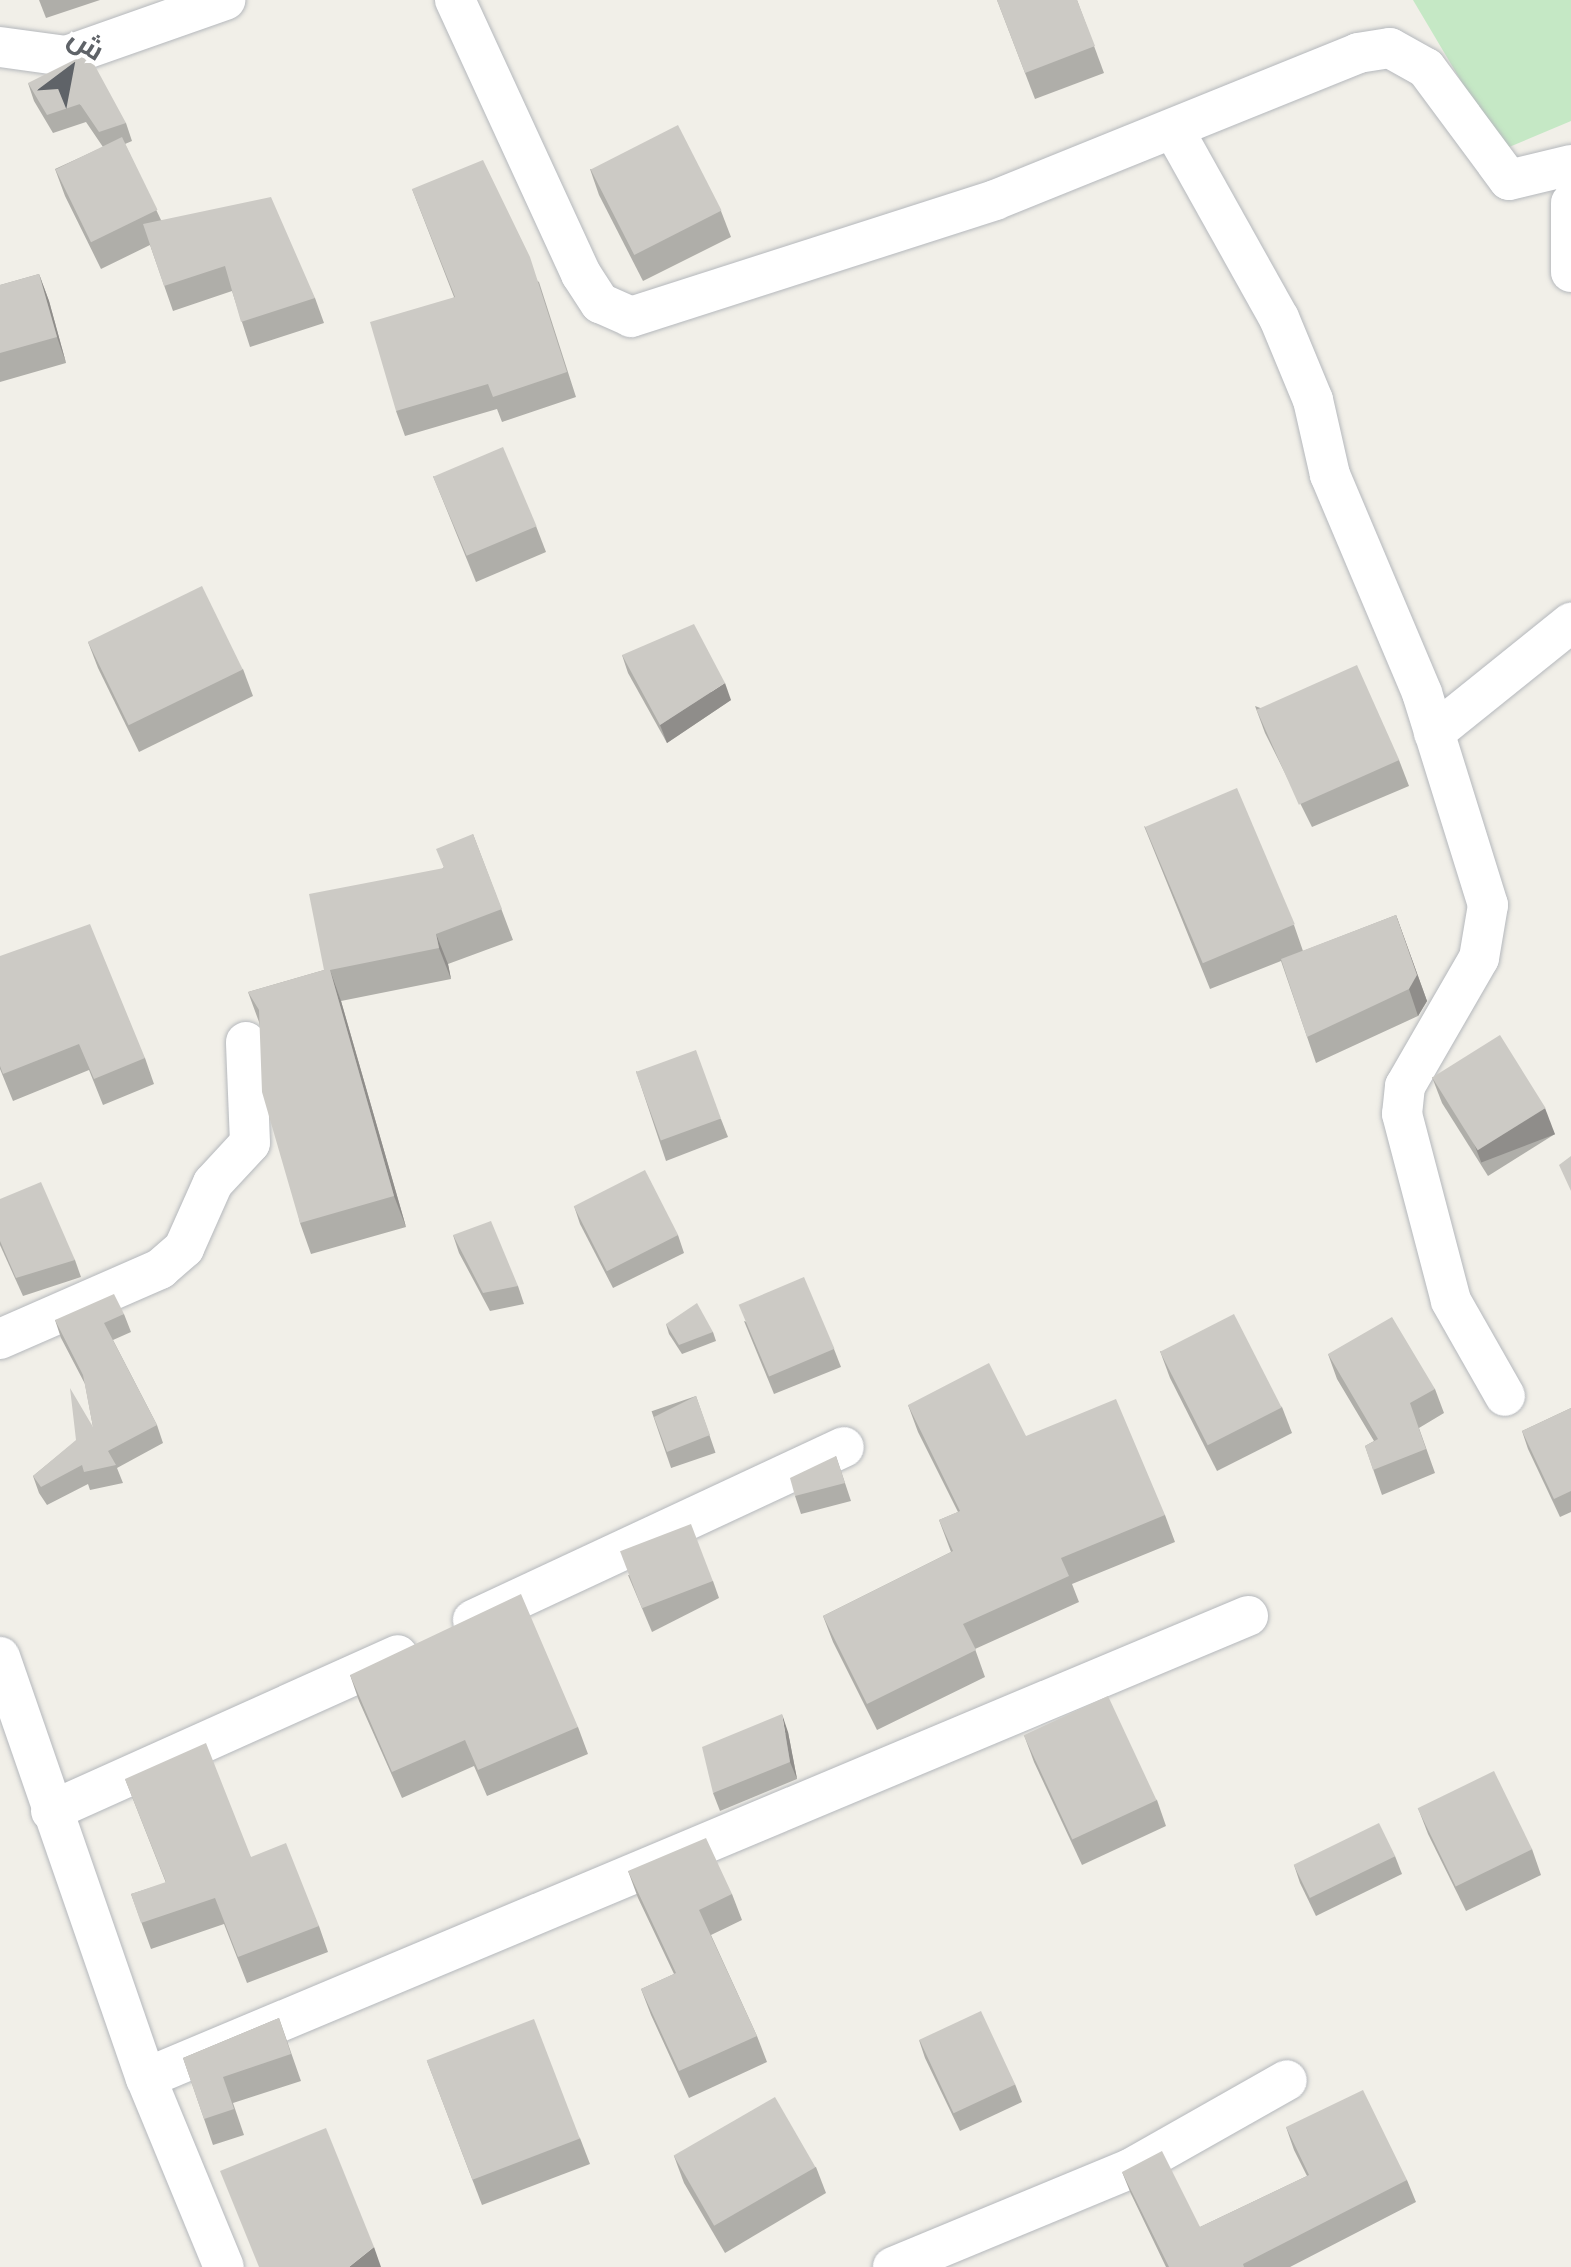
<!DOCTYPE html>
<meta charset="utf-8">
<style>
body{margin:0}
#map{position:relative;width:1571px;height:2267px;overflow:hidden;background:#f1efe8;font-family:"Varela Round",Cairo,sans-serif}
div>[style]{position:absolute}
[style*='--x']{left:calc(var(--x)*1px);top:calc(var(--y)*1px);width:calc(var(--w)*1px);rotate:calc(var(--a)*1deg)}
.green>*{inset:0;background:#c5e8c5}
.roads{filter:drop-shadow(0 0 2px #b5b8bc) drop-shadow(0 0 2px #b5b8bc)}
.street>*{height:40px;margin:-20px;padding:0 20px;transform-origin:20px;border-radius:20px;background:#fff}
.wall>*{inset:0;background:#afaea9;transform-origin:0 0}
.shaded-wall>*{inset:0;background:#8f8d8a;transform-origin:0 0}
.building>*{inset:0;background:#cccac5;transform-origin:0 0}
span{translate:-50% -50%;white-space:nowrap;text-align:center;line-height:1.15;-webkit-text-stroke:8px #fff;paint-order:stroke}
.north{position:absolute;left:20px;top:20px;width:100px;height:100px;-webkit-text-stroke:8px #fff;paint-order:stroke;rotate:32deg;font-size:28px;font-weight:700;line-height:40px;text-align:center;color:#5f6368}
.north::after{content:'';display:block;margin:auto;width:35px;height:45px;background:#5f6368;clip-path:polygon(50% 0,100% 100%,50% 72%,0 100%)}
</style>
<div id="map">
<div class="green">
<i style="clip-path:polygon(1413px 0,1571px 0,1571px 121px,1502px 150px)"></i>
</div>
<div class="roads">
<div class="street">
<i style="--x:455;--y:0;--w:302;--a:65.3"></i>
<i style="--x:581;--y:274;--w:35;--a:57"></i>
<i style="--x:600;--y:303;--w:34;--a:24"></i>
<i style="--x:631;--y:317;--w:382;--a:-17.8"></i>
<i style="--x:995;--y:200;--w:392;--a:-22"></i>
<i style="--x:1358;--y:53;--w:32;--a:-9"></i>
<i style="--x:1390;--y:48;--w:41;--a:29.1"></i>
<i style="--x:1426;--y:68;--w:139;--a:53.5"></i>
<i style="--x:1509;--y:180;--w:64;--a:-13.6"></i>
<i style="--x:0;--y:47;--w:67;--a:7.8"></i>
<i style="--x:66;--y:56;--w:169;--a:-19.4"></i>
<i style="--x:1175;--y:132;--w:213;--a:60.8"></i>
<i style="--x:1279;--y:318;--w:89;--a:67.5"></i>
<i style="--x:1313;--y:400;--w:77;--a:77.2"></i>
<i style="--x:1330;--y:475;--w:237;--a:67.1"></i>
<i style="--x:1422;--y:693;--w:222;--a:72.7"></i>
<i style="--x:1488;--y:905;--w:54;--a:99.6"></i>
<i style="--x:1479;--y:958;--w:148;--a:120"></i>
<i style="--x:1405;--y:1086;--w:28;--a:96"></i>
<i style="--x:1402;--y:1114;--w:193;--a:75.3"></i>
<i style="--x:1451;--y:1301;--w:109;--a:60.4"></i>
<i style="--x:1571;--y:203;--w:69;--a:90"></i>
<i style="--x:1434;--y:733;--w:176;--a:-38.8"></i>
<i style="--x:0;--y:1339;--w:175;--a:-23.6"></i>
<i style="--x:160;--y:1269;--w:32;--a:-41"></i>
<i style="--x:184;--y:1248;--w:71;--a:-66"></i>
<i style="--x:213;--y:1183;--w:54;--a:-47.2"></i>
<i style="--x:250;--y:1143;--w:101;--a:-92.3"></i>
<i style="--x:473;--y:1620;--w:409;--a:-25"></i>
<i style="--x:0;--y:1657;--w:446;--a:70.9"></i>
<i style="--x:146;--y:2078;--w:204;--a:67.6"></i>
<i style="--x:51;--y:1811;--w:380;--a:-24.2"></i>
<i style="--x:146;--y:2078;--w:1195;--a:-22.75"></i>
<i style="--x:893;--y:2267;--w:256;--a:-22.5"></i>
<i style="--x:1130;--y:2169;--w:180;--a:-29.5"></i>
</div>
</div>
<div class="wall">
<i style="clip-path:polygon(39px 0,100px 0,46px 18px)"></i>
<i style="clip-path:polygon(997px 0,1077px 0,1104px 73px,1035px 99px)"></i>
<i style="clip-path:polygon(28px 83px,126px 123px,132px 141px,125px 144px,161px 220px,315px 298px,324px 323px,250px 347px,232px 291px,173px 311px,150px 245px,101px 269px,65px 196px,55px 169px,103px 147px,86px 122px,53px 133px,34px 101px)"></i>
<i style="clip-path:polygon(590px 169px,721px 211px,731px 237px,643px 281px,599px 195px)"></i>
<i style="clip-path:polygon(412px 189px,539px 282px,576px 397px,502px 422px,497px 409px,405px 436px,396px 411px,454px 297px)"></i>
<i style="clip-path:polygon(39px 274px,49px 301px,66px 363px,0 382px,0 285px)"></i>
<i style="clip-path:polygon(433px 476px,536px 526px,546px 552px,476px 582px)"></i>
<i style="clip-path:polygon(88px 642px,243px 669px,253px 696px,139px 752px,98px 668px)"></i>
<i style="clip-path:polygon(622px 655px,731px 700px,667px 743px,628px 673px)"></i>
<i style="clip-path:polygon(1255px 706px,1399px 760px,1409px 786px,1312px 827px,1265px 733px)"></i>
<i style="clip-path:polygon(1144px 826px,1294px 925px,1303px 951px,1396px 915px,1427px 1001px,1418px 1016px,1316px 1063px,1281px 961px,1210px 989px)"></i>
<i style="clip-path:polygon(473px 834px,513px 940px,448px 964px,451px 979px,341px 1001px,406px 1227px,311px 1254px,300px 1223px,259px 1022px,248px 992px,324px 970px,443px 868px)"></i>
<i style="clip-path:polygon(0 956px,145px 1058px,154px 1084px,103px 1105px,89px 1070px,13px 1101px,0 1069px)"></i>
<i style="clip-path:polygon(636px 1071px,721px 1119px,728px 1137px,666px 1161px)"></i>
<i style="clip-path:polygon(1432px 1077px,1555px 1134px,1488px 1176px,1442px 1103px)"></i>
<i style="clip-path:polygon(0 1199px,75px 1260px,81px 1277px,23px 1296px,0 1245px)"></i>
<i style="clip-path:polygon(574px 1206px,678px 1235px,684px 1253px,613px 1288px,580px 1224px)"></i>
<i style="clip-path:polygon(453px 1235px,518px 1286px,524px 1304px,490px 1311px,459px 1253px)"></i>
<i style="clip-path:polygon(124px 1314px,131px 1332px,113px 1340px,157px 1425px,163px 1443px,117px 1468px,123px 1483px,90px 1490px,88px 1484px,47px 1505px,39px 1493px,33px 1476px,93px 1427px,85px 1384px,61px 1338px,55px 1320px)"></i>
<i style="clip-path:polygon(744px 1321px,834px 1349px,841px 1367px,774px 1394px)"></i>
<i style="clip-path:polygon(666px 1324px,713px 1332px,716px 1341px,682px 1354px,669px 1334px)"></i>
<i style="clip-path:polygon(1160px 1351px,1282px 1407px,1292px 1433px,1217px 1471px,1170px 1378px)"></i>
<i style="clip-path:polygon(1328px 1354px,1435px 1389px,1444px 1413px,1419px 1428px,1435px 1473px,1382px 1495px,1365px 1446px,1374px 1441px,1337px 1379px)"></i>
<i style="left:696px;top:1396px;width:60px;height:47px;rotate:71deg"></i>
<i style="clip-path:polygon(908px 1405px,1026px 1436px,1165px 1515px,1175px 1542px,1072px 1584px,1079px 1602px,975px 1649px,985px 1677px,877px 1730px,833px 1642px,823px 1616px,951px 1552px,939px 1520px,958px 1512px,918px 1432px)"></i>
<i style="clip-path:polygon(1571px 1408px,1571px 1512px,1560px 1517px,1528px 1449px,1522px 1431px)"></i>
<i style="clip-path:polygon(836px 1456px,851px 1501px,801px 1514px,795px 1496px)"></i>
<i style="clip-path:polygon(628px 1575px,713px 1581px,719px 1598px,652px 1632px)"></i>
<i style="clip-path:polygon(350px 1675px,578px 1727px,588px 1754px,487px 1796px,474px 1766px,402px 1798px,359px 1701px)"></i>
<i style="clip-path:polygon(788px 1732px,797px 1779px,720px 1811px,713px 1793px)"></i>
<i style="clip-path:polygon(1024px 1735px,1157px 1800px,1166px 1826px,1082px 1865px,1034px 1762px)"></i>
<i style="clip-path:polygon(125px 1779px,251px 1857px,319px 1926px,328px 1952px,247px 1983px,224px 1924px,151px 1949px,131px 1894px,166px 1883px)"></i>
<i style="clip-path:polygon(1418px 1808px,1532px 1849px,1541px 1875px,1466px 1911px,1428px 1834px)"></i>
<i style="clip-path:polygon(1395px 1856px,1402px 1874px,1316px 1916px,1300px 1883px,1294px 1865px)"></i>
<i style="clip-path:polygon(628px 1871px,732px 1894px,742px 1920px,711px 1935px,757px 2036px,767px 2062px,689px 2098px,651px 2015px,641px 1989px,674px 1974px,638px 1898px)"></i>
<i style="clip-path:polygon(279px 2018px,301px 2081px,233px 2103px,244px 2135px,213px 2145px,183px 2058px)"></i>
<i style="clip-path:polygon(919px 2040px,1015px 2084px,1022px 2102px,960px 2131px,925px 2058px)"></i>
<i style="clip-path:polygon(427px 2061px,580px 2138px,590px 2164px,482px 2205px)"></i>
<i style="clip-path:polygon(1286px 2127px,1407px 2180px,1416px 2202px,1290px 2267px,1166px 2267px,1131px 2194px,1122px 2172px,1200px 2227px,1307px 2176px,1294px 2150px)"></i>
<i style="clip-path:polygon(674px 2156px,816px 2167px,826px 2193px,725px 2253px,684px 2183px)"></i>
</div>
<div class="shaded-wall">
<i style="clip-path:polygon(39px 274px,49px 301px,66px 363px,57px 337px)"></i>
<i style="clip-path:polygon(725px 683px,731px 700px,667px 743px,660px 725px)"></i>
<i style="clip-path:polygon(1396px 915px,1427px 1001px,1418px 1016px,1409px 989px)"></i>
<i style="clip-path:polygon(436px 934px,448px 964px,451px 979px,439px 948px)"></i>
<i style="clip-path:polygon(330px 970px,341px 1001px,406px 1227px,394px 1196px)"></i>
<i style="left:1545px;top:1108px;width:28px;height:79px;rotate:69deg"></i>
<i style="clip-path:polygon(782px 1714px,788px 1732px,797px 1779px,790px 1762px)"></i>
<i style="clip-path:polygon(374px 2247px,381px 2267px,349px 2267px)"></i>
</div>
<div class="building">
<i style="clip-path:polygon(997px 0,1077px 0,1095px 46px,1025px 73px)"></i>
<i style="clip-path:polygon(88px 53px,126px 123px,99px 132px,80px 104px,47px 115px,28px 83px)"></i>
<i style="left:678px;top:125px;width:96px;height:98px;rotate:63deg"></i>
<i style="left:122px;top:137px;width:81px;height:74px;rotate:64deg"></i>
<i style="clip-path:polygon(483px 160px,530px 257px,567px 372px,493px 397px,488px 384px,396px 411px,370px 322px,455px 297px,412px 189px)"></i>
<i style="clip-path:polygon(271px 197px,315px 298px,241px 322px,225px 266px,164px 286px,143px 224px)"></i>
<i style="clip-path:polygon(39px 274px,57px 337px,0 353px,0 285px)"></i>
<i style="left:503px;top:447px;width:86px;height:76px;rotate:67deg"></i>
<i style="left:202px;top:586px;width:93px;height:127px;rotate:64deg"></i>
<i style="clip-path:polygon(694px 624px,725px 683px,660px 725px,622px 655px)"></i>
<i style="left:1357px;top:665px;width:104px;height:110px;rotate:66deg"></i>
<i style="left:1237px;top:788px;width:148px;height:100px;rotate:67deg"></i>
<i style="clip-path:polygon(473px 834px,502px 909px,436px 934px,439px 948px,330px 970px,394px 1196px,300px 1223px,262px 1092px,259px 1010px,248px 992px,324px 970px,309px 894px,444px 868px,436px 849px)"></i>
<i style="clip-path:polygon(1396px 915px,1417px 975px,1409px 989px,1307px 1037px,1281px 959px)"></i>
<i style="clip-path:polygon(90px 924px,145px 1058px,94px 1079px,79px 1044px,3px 1074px,0 1066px,0 956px)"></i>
<i style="left:1500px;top:1035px;width:86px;height:80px;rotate:58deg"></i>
<i style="left:696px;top:1050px;width:73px;height:64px;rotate:70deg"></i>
<i style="clip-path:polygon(1571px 1156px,1571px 1191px,1559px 1165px)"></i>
<i style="left:645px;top:1170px;width:73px;height:80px;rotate:63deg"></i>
<i style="clip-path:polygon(41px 1182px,75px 1260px,16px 1278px,0 1241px,0 1199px)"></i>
<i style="clip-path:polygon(491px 1221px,518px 1286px,483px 1293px,453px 1235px)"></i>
<i style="left:804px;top:1277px;width:78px;height:71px;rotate:67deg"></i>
<i style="clip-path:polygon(114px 1294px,124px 1314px,104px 1323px,157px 1425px,108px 1451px,116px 1465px,84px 1472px,82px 1465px,41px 1487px,33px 1476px,76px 1440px,70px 1388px,93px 1427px,83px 1375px,55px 1320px)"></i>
<i style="clip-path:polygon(697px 1303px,713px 1332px,679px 1345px,666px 1324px)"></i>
<i style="left:1234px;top:1314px;width:105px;height:83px;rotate:63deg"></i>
<i style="clip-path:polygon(1392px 1317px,1435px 1389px,1410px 1403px,1426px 1449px,1373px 1470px,1365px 1446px,1378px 1439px,1328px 1354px)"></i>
<i style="clip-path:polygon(989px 1363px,1026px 1436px,1116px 1399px,1165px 1515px,1061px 1558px,1069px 1576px,963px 1624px,976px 1650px,867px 1704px,823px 1616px,953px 1551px,939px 1520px,960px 1511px,908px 1405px)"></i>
<i style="clip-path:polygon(696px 1396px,710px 1435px,667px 1452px,654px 1417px)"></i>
<i style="clip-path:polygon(1571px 1408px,1571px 1491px,1554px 1499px,1522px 1431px)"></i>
<i style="clip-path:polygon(836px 1456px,845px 1483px,795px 1496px,790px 1478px)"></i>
<i style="left:691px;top:1524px;width:61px;height:76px;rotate:69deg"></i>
<i style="clip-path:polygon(521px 1594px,578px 1727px,478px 1770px,465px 1740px,392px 1772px,350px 1675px)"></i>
<i style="left:1108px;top:1696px;width:115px;height:93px;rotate:65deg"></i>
<i style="clip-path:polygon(782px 1714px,790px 1762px,713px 1793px,702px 1747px)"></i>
<i style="clip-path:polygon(206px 1743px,251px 1857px,286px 1843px,319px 1926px,238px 1957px,215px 1898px,141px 1923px,131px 1894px,166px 1882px,125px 1779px)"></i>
<i style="left:1494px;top:1771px;width:87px;height:85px;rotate:64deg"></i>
<i style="left:1379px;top:1823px;width:37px;height:95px;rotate:64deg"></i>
<i style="clip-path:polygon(706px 1838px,732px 1894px,699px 1910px,757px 2036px,679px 2071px,641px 1989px,676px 1973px,628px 1871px)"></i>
<i style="left:981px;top:2011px;width:81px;height:68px;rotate:65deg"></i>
<i style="clip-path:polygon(279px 2018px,291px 2054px,223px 2077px,234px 2109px,204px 2119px,183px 2058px)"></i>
<i style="left:534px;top:2019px;width:128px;height:115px;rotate:69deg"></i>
<i style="clip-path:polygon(1363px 2090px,1407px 2180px,1243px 2264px,1244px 2267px,1169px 2267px,1122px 2172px,1162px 2151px,1200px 2227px,1309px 2175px,1286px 2127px)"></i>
<i style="left:775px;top:2097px;width:81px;height:117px;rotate:60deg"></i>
<i style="clip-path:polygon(326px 2128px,374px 2247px,349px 2267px,259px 2267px,220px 2171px)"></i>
</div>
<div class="north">ش</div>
</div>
